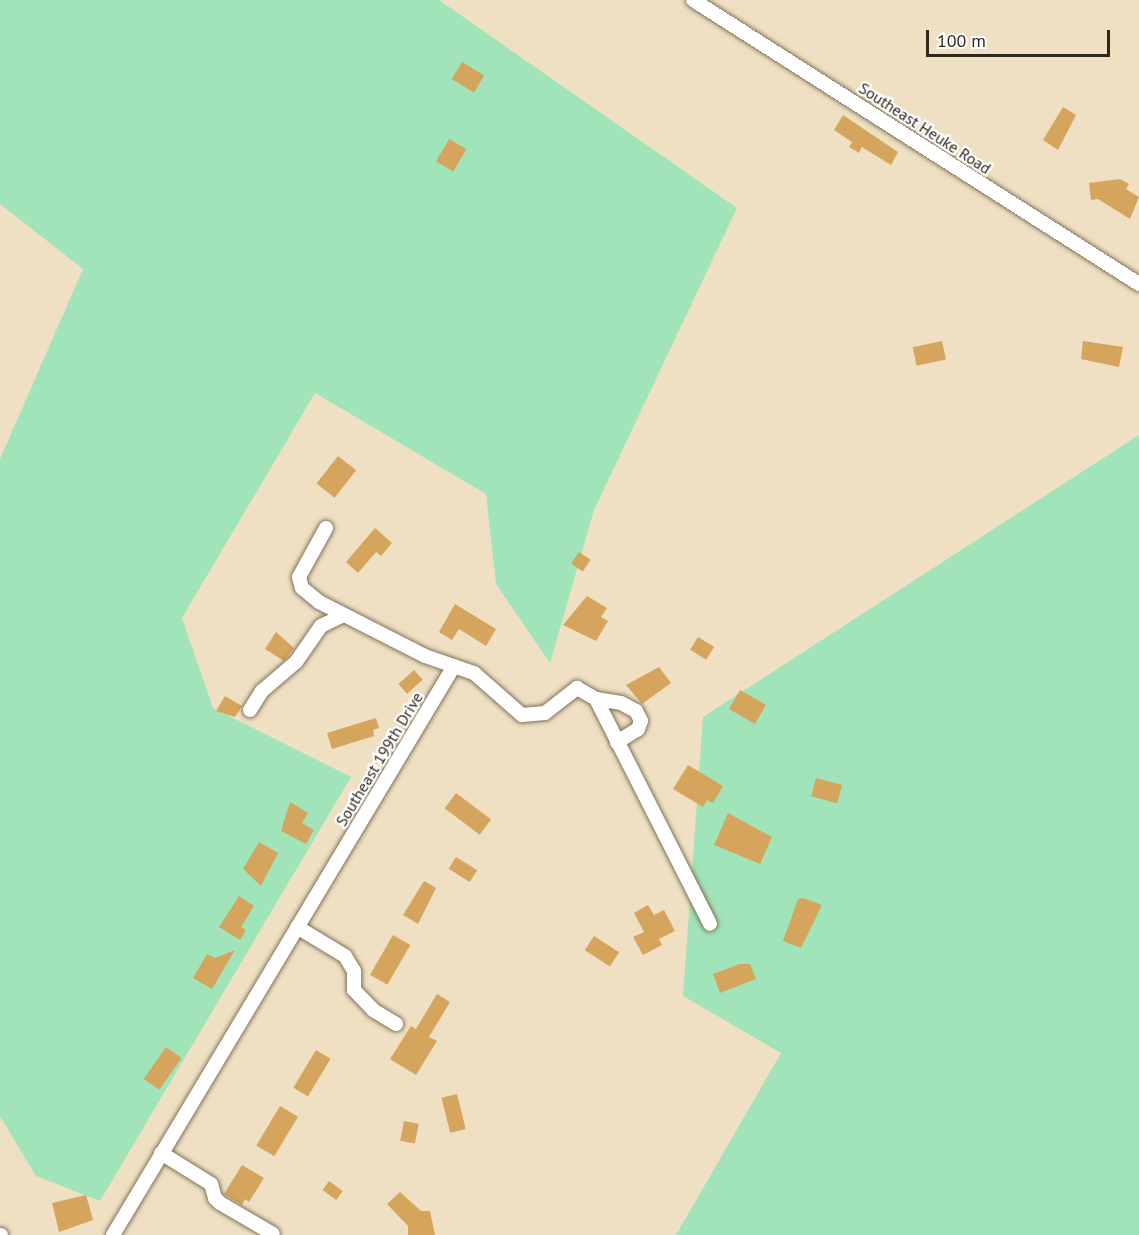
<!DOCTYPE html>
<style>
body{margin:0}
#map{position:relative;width:1139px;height:1235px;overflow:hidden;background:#efe0c3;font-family:"PT Sans",sans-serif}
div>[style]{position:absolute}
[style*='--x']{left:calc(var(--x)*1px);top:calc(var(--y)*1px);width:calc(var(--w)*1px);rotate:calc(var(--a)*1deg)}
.green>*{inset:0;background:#a1e4b9}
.building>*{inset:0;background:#d5a55d;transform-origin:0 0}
.roads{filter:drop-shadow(0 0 2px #81735a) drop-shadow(0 0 2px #81735a)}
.minor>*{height:14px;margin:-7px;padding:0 7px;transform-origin:7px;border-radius:7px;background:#fff}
span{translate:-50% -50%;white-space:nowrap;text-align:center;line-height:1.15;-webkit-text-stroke:4.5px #fff;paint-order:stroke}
.street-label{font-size:16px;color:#2d271c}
.scale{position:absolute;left:926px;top:30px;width:184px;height:27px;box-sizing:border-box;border:3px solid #2d271c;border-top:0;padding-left:8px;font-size:18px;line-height:21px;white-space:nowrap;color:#2d271c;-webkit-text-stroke:4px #fff;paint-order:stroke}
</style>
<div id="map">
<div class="green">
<i style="clip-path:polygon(0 0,439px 0,737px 208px,594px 510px,550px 663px,496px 584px,486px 494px,315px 393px,182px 618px,213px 708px,351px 777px,100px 1201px,36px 1176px,0 1116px,0 459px,83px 269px,0 204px)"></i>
<i style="clip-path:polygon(1139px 435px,1139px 1235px,676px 1235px,781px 1053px,683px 996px,703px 717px)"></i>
</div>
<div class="building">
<i style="left:462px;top:62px;width:26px;height:20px;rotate:31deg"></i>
<i style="clip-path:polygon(1063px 107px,1076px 115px,1058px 150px,1043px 140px)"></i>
<i style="clip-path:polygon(843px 115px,898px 152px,891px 165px,862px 147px,859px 153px,849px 147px,852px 142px,834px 130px)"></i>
<i style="left:449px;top:139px;width:20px;height:26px;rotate:30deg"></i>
<i style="clip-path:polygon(1120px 179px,1129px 184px,1126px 189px,1139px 197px,1130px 219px,1098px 199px,1091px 200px,1089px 183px)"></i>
<i style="left:942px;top:341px;width:19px;height:30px;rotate:78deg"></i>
<i style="clip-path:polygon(1083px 341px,1123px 347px,1119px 367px,1081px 359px)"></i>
<i style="left:338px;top:456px;width:23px;height:35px;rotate:38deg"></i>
<i style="clip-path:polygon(375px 528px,392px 543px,381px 556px,376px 552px,358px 573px,346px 562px)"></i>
<i style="left:579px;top:552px;width:14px;height:14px;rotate:34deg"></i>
<i style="clip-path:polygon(587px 596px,607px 608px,601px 617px,608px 621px,596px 641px,563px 625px)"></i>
<i style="clip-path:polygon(455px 604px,496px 629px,486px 646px,459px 629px,452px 640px,439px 632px)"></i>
<i style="clip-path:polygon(276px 632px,294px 648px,284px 661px,265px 649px)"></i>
<i style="left:698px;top:637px;width:19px;height:15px;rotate:32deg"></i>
<i style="clip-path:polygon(659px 667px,671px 683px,642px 704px,626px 685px)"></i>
<i style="left:414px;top:670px;width:13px;height:21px;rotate:48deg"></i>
<i style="left:740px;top:690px;width:30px;height:22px;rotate:30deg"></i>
<i style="clip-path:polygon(225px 696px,242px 706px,235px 717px,216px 711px)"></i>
<i style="clip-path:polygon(376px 718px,379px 728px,373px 730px,374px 736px,332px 749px,327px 733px)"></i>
<i style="clip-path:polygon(688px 765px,723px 786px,713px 803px,707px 800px,703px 807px,673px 789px)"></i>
<i style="left:816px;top:778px;width:27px;height:19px;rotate:15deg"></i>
<i style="left:456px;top:793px;width:44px;height:19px;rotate:37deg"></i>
<i style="clip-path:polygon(290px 802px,308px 813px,302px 823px,314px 830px,306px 844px,281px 831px)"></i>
<i style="clip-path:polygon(728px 813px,772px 837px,760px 864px,714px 845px)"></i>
<i style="clip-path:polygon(259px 842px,278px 853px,261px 886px,243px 869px)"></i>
<i style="left:456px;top:857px;width:25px;height:14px;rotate:32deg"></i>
<i style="clip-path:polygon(424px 881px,436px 888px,418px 924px,403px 915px)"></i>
<i style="clip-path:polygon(239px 896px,254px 906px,241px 927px,246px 930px,240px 940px,219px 927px)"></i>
<i style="clip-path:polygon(803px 898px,822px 905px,801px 948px,783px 941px,798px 899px)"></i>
<i style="clip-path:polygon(648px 905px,654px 915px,664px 910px,675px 931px,659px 939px,662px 945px,643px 955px,633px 937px,644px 932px,634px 913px)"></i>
<i style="left:393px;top:935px;width:20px;height:46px;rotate:30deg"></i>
<i style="left:594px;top:936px;width:30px;height:17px;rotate:33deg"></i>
<i style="clip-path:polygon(235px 950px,212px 989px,193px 978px,207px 954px,215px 958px)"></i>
<i style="clip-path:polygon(740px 964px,750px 964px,756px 979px,720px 993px,713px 974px)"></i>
<i style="clip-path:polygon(437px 994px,450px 1002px,429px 1037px,437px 1041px,416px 1075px,390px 1059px,411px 1026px,416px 1029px)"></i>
<i style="left:166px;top:1047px;width:19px;height:39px;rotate:35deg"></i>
<i style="left:316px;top:1050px;width:17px;height:44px;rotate:31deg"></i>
<i style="left:457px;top:1094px;width:36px;height:16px;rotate:76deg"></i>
<i style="left:280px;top:1106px;width:21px;height:46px;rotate:31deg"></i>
<i style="left:404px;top:1121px;width:15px;height:20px;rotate:11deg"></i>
<i style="clip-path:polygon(242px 1165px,264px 1178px,249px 1202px,245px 1199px,242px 1205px,224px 1194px)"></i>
<i style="left:329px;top:1181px;width:17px;height:11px;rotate:36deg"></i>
<i style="clip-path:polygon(400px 1192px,421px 1211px,430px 1211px,435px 1235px,408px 1235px,408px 1226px,387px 1204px)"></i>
<i style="clip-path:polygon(86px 1195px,93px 1220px,59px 1232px,52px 1203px)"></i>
</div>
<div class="roads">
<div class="minor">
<i style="--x:693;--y:0;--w:529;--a:32.49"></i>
<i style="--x:326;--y:528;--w:56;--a:118.9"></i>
<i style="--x:299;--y:577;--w:11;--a:75"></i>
<i style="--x:302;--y:588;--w:22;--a:39"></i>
<i style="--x:319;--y:602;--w:119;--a:27"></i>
<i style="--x:425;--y:656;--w:52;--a:19.1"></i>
<i style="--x:474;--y:673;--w:64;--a:41.2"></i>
<i style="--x:522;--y:715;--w:23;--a:-5"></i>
<i style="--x:545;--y:713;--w:41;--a:-38"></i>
<i style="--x:577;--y:688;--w:22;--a:30"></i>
<i style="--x:596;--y:699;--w:252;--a:63.1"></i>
<i style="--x:596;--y:699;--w:25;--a:9"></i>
<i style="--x:621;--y:703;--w:17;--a:28"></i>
<i style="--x:636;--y:711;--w:11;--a:63"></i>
<i style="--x:641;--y:721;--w:9;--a:111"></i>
<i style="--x:638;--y:729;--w:25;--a:148"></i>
<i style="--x:250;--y:710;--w:22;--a:-58"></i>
<i style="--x:262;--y:691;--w:45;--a:-40.5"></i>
<i style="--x:296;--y:662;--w:44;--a:-55.2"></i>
<i style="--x:321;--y:626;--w:25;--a:-26"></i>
<i style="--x:297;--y:927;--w:56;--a:31.1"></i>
<i style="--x:345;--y:956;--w:17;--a:59"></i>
<i style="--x:354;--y:971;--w:19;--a:90"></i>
<i style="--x:354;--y:990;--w:28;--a:46"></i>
<i style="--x:373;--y:1010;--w:27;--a:31"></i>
<i style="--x:161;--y:1153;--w:59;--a:31.8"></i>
<i style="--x:211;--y:1184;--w:15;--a:74"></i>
<i style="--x:215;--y:1198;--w:7;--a:45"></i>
<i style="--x:220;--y:1203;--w:61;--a:30.3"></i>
<i style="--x:0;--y:1235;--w:1;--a:0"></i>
<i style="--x:113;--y:1235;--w:663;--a:-59.07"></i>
</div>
</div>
<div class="street-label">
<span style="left:925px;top:128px;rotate:33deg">Southeast Heuke Road</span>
<span style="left:379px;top:759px;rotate:-59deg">Southeast 199th Drive</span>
</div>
<div class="scale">100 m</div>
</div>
